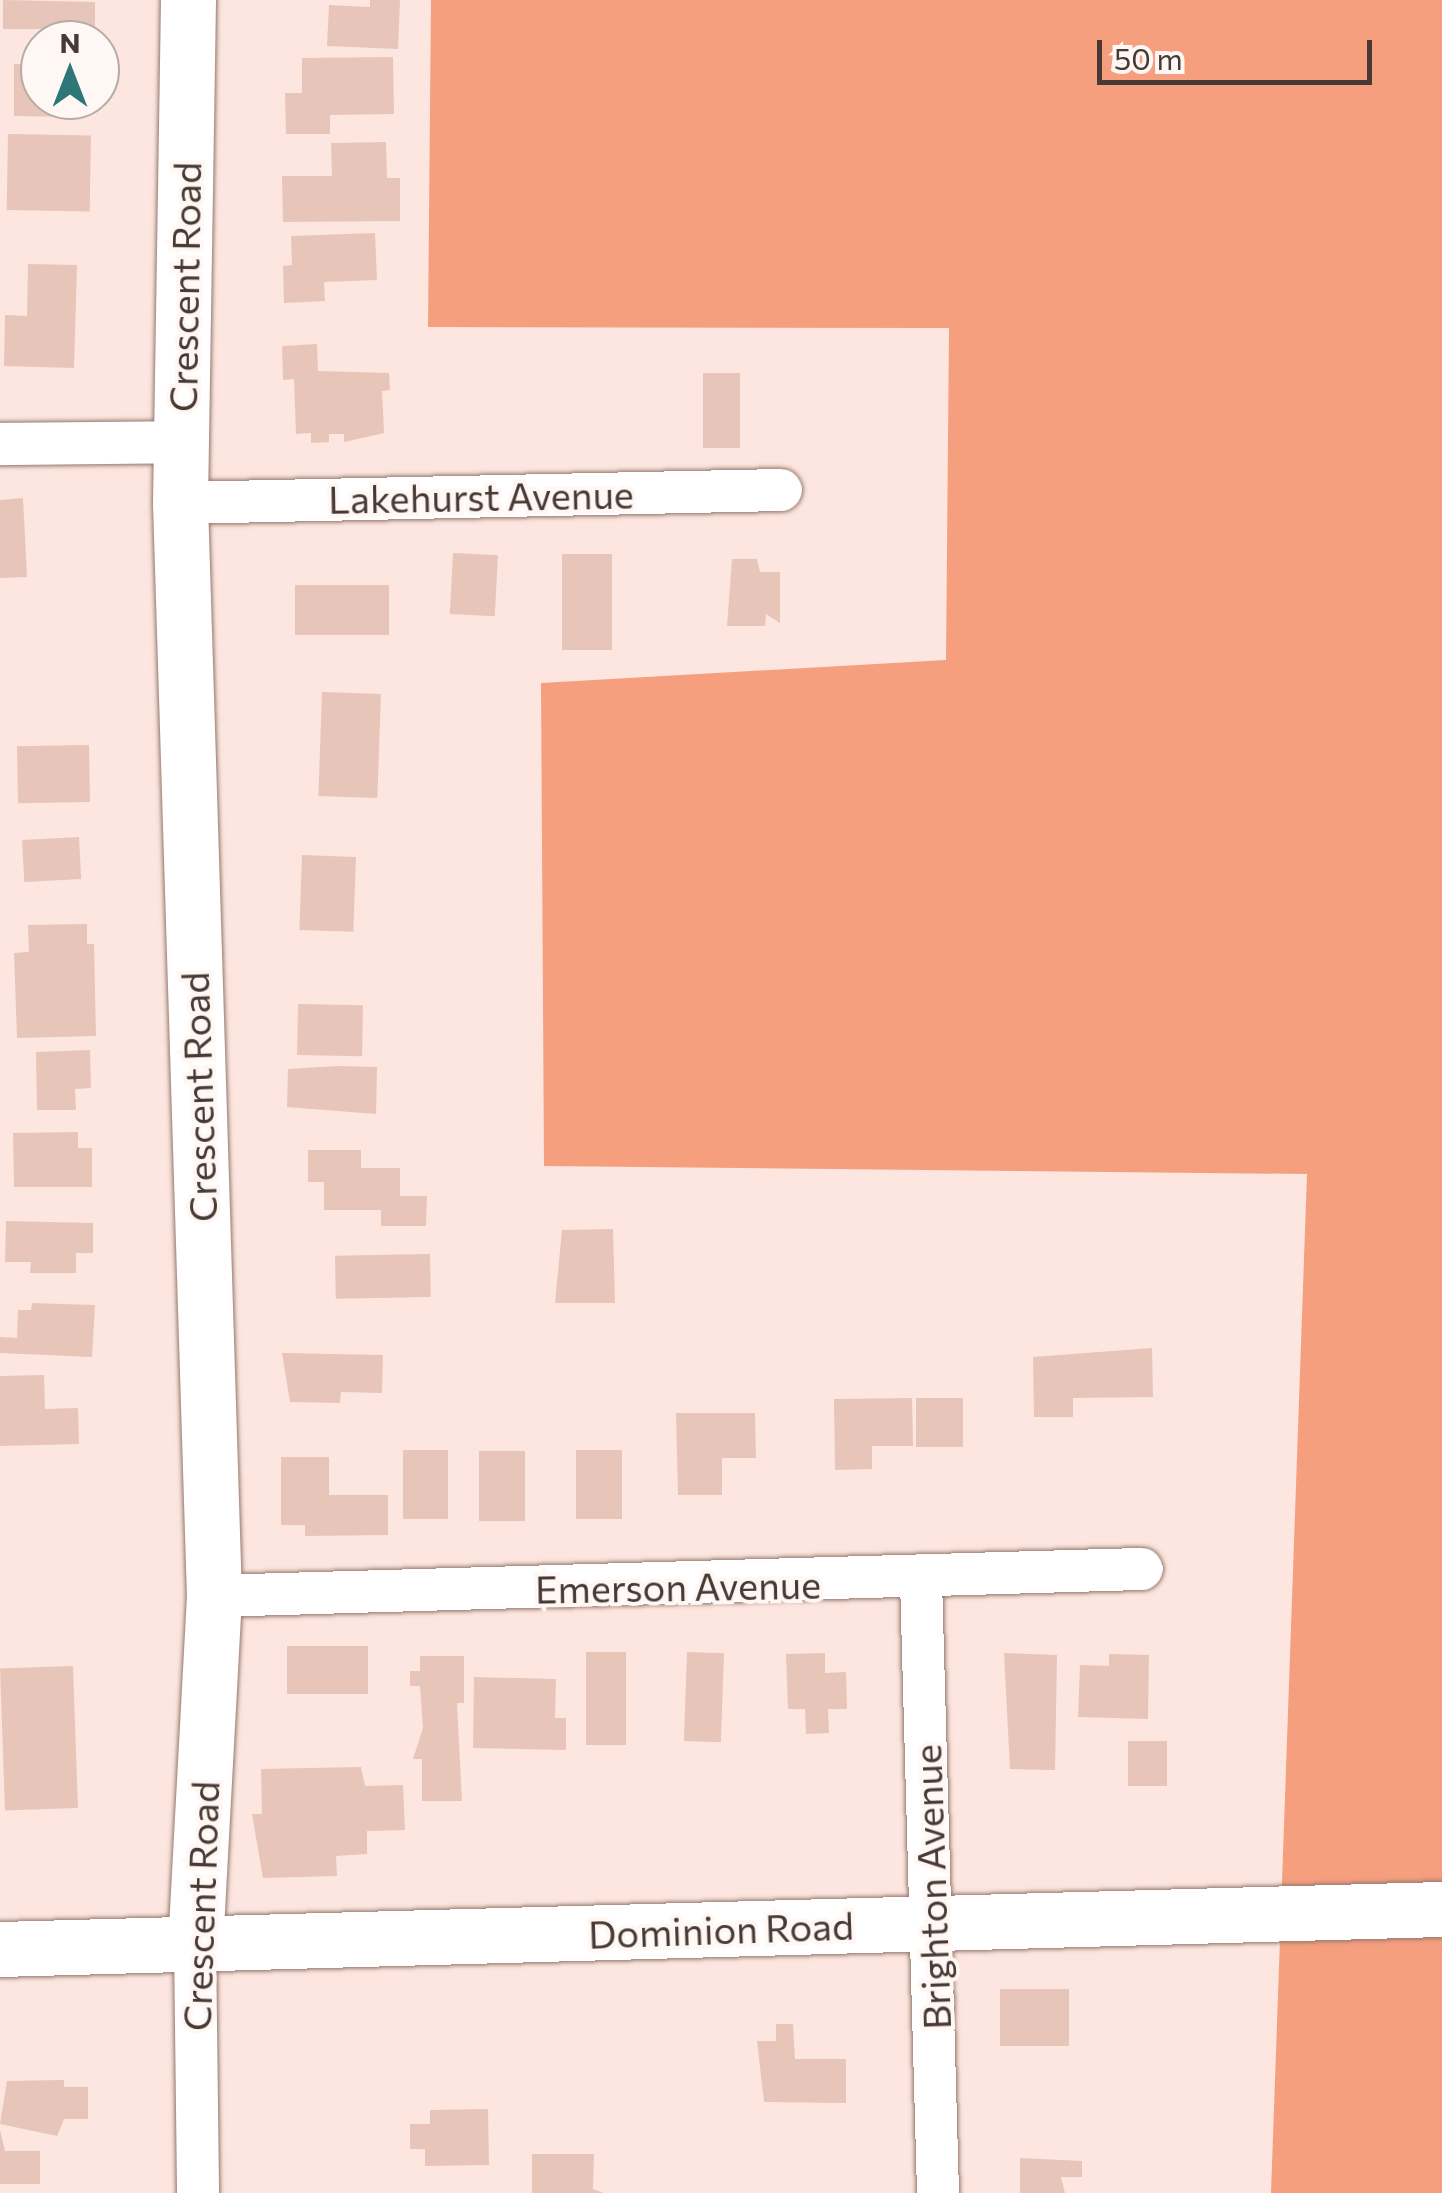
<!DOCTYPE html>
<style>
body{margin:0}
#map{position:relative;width:1442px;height:2193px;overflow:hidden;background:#fce6df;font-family:Commissioner,sans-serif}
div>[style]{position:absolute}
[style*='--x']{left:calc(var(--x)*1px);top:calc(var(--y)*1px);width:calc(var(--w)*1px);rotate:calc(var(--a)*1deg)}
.forest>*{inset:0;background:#f59f7f}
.building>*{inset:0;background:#e8c5b9;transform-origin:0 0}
.roads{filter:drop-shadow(0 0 2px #96776b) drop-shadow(0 0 2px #96776b)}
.street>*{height:42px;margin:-21px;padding:0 21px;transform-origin:21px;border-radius:21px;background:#fff}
.secondary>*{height:55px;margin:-27.5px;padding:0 27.5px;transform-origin:27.5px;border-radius:27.5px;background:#fff}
span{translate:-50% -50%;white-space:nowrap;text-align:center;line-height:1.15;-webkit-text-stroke:8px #fef7f4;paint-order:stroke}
.street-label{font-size:38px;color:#473934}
.north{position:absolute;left:20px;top:20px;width:100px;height:100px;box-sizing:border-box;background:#fef7f4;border:2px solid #b5aba7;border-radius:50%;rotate:0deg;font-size:28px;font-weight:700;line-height:40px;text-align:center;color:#473934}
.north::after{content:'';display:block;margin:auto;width:35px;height:45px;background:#2d7777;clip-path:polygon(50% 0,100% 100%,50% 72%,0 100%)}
.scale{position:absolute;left:1097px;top:40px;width:275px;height:45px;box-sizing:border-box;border:5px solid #473934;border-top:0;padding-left:12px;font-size:30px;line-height:35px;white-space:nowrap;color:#473934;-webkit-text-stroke:8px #fef7f4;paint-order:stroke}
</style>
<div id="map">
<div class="forest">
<i style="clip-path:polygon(431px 0,1442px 0,1442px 2193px,1271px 2193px,1307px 1174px,544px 1166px,541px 683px,946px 660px,949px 328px,428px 327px)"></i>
</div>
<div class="building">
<i style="clip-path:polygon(3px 0,95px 2px,95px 38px,58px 38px,58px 29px,3px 29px)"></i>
<i style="clip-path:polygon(370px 0,400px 0,398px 49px,327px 46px,329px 5px,370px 7px)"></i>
<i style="clip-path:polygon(393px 57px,394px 114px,330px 115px,330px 134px,286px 134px,285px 93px,302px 93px,302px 58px)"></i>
<i style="clip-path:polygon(14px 64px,40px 64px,40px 100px,72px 100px,72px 117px,14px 116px)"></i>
<i style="left:8px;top:134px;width:83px;height:76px;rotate:1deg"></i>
<i style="clip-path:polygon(386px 142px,387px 178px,400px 178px,400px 221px,283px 222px,282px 176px,332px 176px,331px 143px)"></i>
<i style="clip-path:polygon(375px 233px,377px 280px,324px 282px,325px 301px,284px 303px,283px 266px,292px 265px,291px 236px)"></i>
<i style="clip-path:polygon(28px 264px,77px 265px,74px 368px,4px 366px,5px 315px,27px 316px)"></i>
<i style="clip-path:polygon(317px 344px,318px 371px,389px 373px,390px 390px,382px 391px,384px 433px,344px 442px,344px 434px,329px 434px,329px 442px,311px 443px,311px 433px,296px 434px,294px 379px,283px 380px,282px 346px)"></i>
<i style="left:703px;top:373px;width:37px;height:75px"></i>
<i style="clip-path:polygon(23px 498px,27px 577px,0 578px,0 500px)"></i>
<i style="left:453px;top:553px;width:45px;height:61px;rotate:3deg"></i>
<i style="left:562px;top:554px;width:50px;height:96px"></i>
<i style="clip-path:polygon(732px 559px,757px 559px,760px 572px,780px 572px,780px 623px,766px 614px,765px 626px,727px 626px)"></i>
<i style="left:295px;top:585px;width:94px;height:50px"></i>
<i style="left:322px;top:692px;width:59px;height:104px;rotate:2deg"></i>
<i style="left:89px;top:745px;width:57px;height:72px;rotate:89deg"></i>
<i style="left:79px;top:837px;width:42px;height:57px;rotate:87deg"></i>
<i style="left:302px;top:855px;width:54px;height:75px;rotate:2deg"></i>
<i style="clip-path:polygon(87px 924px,87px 944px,94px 944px,96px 1036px,17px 1038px,14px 953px,29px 952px,28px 925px)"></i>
<i style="left:298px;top:1004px;width:65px;height:51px;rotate:1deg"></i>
<i style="clip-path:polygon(90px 1050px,91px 1088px,75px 1089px,76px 1110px,37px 1110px,36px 1052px)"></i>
<i style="clip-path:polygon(337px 1066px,377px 1067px,376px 1114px,287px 1107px,288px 1069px)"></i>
<i style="clip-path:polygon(78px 1132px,78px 1148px,92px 1148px,92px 1187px,14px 1187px,13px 1133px)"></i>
<i style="clip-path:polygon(308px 1150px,361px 1150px,361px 1168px,400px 1168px,400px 1196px,427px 1196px,426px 1226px,381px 1226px,381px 1210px,324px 1210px,324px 1182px,308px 1182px)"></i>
<i style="clip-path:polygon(6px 1221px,93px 1223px,93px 1253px,76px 1253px,76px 1273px,30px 1273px,31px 1262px,5px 1262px)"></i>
<i style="clip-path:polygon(613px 1229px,615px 1303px,555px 1303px,562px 1230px)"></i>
<i style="left:430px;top:1254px;width:43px;height:95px;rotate:89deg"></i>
<i style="clip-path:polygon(32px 1303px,95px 1305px,92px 1357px,0 1353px,0 1337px,17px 1338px,18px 1310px,31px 1310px)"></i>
<i style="clip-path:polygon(1152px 1348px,1153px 1397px,1073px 1398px,1073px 1417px,1034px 1417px,1033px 1357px)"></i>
<i style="clip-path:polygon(282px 1353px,383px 1355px,382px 1393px,341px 1392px,340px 1403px,290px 1402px)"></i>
<i style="clip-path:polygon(44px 1375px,45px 1409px,78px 1408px,79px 1444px,0 1446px,0 1376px)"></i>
<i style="clip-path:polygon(912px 1398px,913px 1446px,872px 1446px,872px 1469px,835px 1470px,834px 1399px)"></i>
<i style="left:916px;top:1398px;width:47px;height:49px"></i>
<i style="clip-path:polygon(676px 1413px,755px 1413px,756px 1458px,722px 1458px,722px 1495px,678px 1495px)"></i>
<i style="left:403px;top:1450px;width:45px;height:69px"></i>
<i style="left:576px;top:1450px;width:46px;height:69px"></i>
<i style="left:479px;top:1451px;width:46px;height:70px"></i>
<i style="clip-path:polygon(281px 1457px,329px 1457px,329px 1495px,388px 1495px,388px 1535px,305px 1536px,305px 1525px,281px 1525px)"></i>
<i style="left:368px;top:1646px;width:48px;height:81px;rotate:90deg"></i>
<i style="left:626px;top:1652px;width:93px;height:40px;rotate:90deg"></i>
<i style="left:687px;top:1652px;width:37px;height:89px;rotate:2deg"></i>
<i style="clip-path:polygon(825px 1653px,825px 1673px,846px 1672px,847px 1709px,828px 1709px,829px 1733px,806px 1734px,805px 1709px,788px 1709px,786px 1654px)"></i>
<i style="clip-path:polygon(1004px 1653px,1057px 1655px,1055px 1770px,1010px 1769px)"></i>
<i style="clip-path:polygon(1109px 1654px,1149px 1655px,1148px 1719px,1078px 1717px,1080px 1665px,1109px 1666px)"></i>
<i style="clip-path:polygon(420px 1656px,464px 1656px,464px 1703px,457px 1703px,462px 1801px,422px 1801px,422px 1759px,413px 1759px,423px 1728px,420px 1686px,410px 1686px,410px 1671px,420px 1671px)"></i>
<i style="left:73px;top:1666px;width:142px;height:73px;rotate:88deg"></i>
<i style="clip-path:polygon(474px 1677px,556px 1679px,555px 1718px,566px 1718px,566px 1750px,473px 1748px)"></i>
<i style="left:1128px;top:1741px;width:39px;height:45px"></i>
<i style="clip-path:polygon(361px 1767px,365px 1786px,403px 1785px,405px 1830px,367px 1831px,367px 1854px,336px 1856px,337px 1876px,263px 1878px,252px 1814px,262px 1814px,261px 1769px)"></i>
<i style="left:1069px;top:1989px;width:57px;height:69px;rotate:90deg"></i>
<i style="clip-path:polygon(776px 2024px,793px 2024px,795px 2059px,846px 2059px,846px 2103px,764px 2102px,757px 2041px,776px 2041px)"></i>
<i style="clip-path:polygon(64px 2080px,64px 2087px,88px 2087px,88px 2119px,64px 2119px,57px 2136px,0 2124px,7px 2081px)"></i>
<i style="clip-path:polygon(488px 2109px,489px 2165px,425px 2166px,425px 2149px,410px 2149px,410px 2124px,430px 2124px,430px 2110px)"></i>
<i style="clip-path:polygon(0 2130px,5px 2151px,40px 2151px,40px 2184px,0 2184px)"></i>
<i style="clip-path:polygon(532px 2154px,594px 2154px,593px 2189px,604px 2193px,532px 2193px)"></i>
<i style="clip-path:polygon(1020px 2158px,1082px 2161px,1082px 2177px,1061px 2177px,1065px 2193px,1020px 2193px)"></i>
</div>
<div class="roads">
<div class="street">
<i style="--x:0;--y:444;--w:181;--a:-0.6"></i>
<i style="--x:180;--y:503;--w:601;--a:-1.24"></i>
<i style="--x:921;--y:1580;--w:613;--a:88.41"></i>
<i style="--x:214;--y:1596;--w:928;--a:-1.67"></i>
<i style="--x:195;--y:1943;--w:250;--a:89.3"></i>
</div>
<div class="secondary">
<i style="--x:188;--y:0;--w:503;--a:90.91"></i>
<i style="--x:180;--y:503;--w:1094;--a:88.22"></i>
<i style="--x:214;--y:1596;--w:348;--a:93.1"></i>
<i style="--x:0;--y:1949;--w:1443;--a:-1.59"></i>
</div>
</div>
<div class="street-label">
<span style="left:184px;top:287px;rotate:-89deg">Crescent Road</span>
<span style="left:481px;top:496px;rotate:-1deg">Lakehurst Avenue</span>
<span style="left:198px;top:1097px;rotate:-92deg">Crescent Road</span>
<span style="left:678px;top:1586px;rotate:-1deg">Emerson Avenue</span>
<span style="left:931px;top:1887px;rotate:-92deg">Brighton Avenue</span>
<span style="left:200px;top:1906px;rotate:-88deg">Crescent Road</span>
<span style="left:721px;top:1929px;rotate:-2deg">Dominion Road</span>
</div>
<div class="north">N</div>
<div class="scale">50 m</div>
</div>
